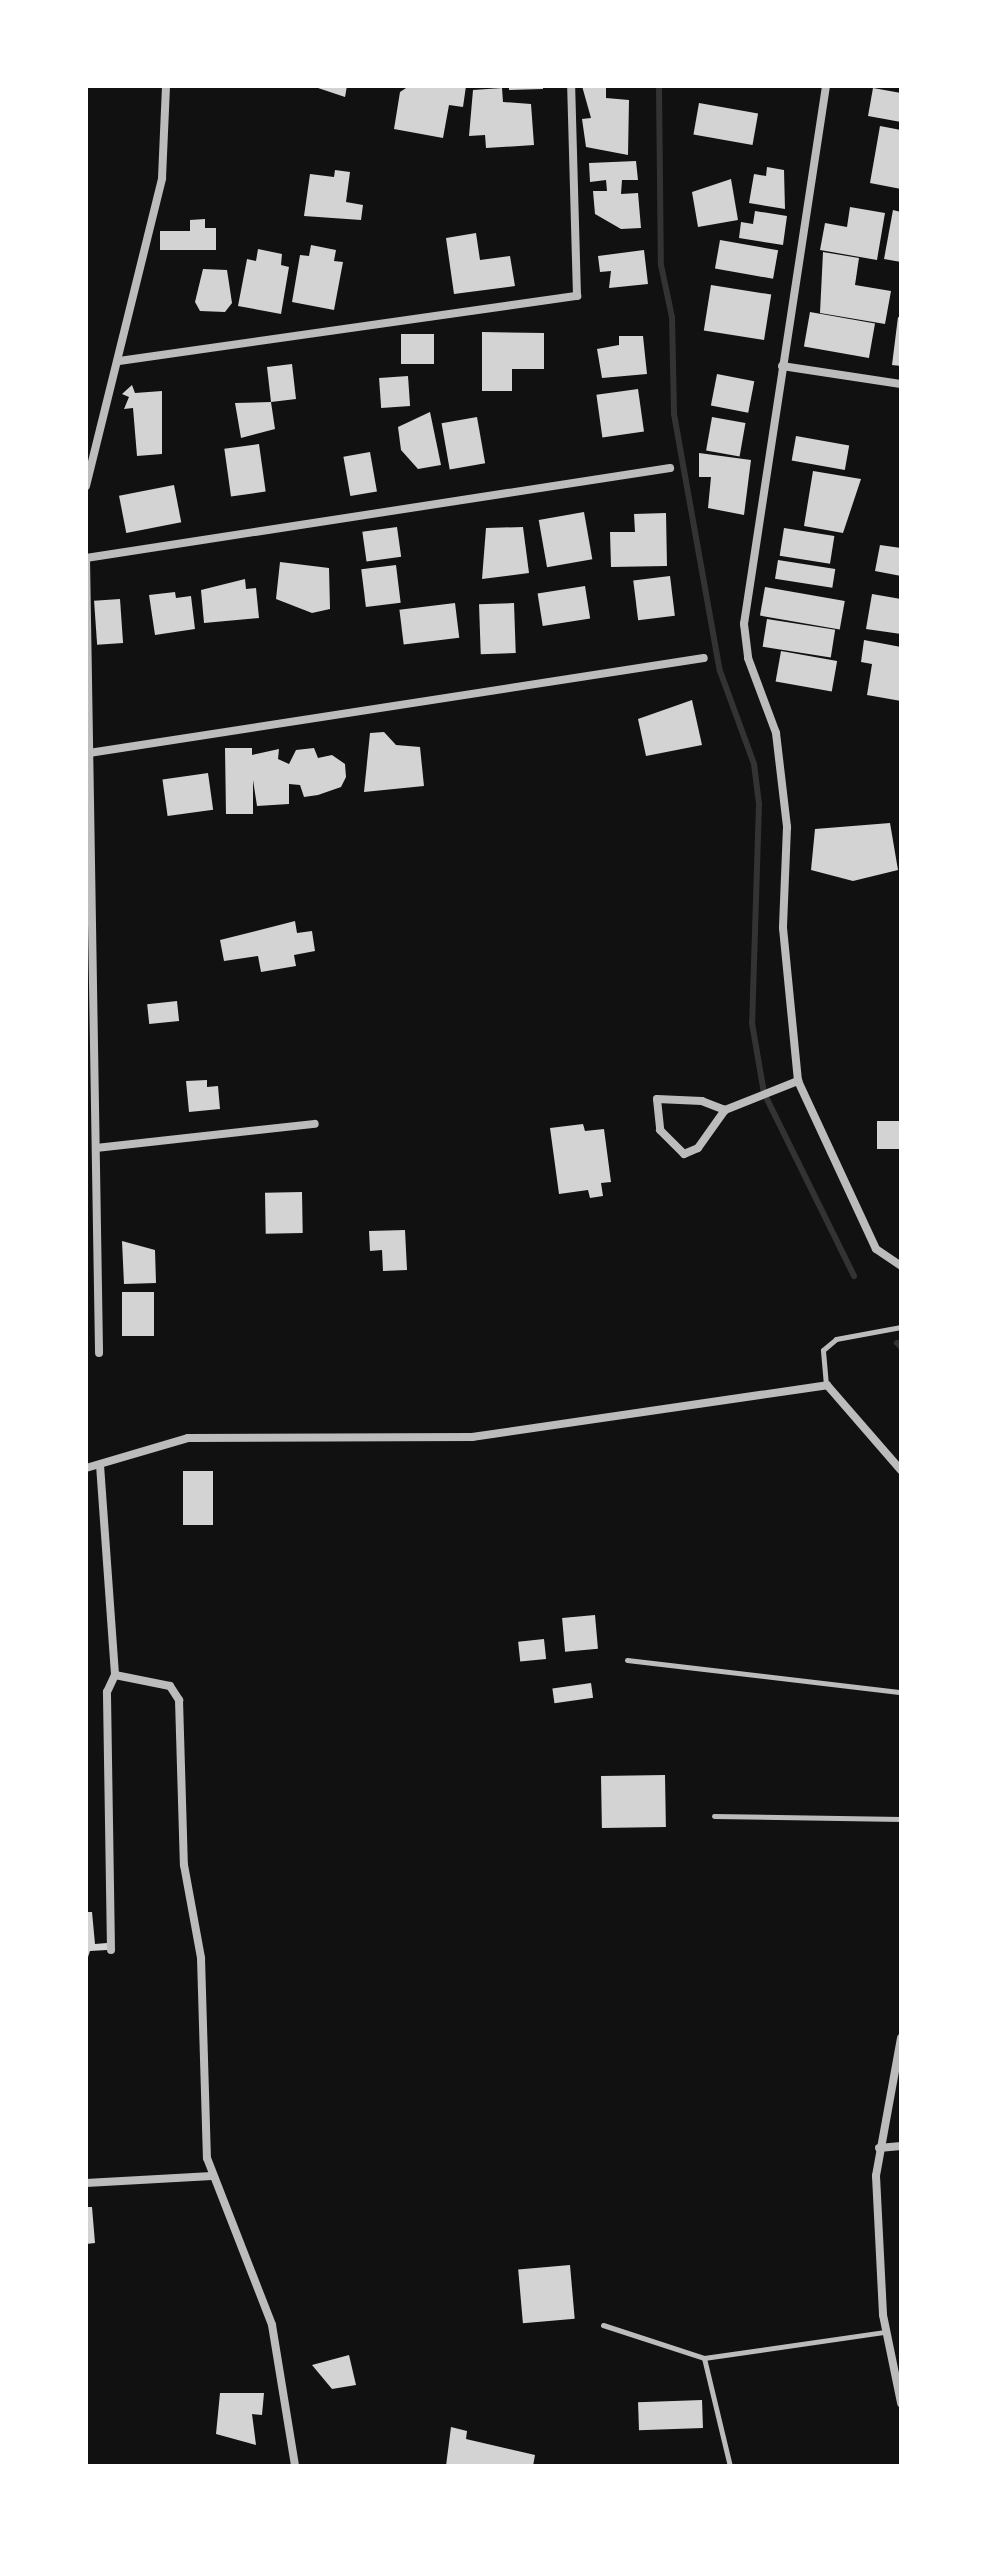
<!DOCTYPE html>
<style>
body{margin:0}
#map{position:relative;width:987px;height:2552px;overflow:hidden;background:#111;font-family:Lato,sans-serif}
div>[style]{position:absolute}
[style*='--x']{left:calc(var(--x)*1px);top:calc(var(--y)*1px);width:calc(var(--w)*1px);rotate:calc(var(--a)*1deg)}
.stream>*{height:6px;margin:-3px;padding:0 3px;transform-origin:3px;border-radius:3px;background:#333}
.building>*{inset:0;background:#d3d3d3;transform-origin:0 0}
.service>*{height:5px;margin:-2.5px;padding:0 2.5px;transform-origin:2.5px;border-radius:2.5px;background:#bcbcbc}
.minor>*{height:8px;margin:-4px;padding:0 4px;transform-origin:4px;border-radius:4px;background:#bcbcbc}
span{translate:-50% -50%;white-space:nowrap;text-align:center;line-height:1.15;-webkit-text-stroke:8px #fff;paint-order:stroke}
.frame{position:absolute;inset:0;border:88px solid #fff;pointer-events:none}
</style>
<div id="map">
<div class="stream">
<i style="--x:659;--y:86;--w:179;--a:89.4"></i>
<i style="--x:661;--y:265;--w:53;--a:78.1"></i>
<i style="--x:672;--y:317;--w:97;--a:88.8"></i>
<i style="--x:674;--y:414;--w:261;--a:79.9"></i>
<i style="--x:720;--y:671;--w:99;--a:69.9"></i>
<i style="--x:754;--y:764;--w:40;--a:82.9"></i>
<i style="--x:759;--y:804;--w:219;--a:91.8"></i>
<i style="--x:752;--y:1023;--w:71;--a:80.3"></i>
<i style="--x:764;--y:1093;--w:204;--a:63.8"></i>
<i style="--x:897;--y:1343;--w:6;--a:45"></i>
</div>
<div class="building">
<i style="clip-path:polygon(312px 86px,347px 86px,345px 97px)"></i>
<i style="clip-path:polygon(409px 86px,466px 86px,463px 107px,449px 105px,443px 138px,394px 129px,400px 92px)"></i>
<i style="clip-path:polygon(509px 86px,543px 86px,543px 89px,509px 90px)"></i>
<i style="clip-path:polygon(582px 86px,606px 86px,606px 98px,629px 100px,628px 155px,586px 147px,582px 119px,591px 118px)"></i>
<i style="clip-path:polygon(502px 88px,503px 102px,531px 104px,534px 145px,486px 148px,485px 135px,469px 136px,473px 90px)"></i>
<i style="clip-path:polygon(873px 88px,901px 93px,901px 122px,868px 116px)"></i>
<i style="left:699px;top:103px;width:60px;height:32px;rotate:10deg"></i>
<i style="clip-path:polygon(880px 126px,901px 130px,901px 189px,870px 183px)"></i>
<i style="clip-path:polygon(636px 161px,638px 180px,622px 180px,621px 194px,638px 193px,641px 228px,621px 229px,595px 214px,593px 191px,607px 191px,606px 180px,590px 182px,589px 163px)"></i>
<i style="clip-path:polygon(767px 167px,784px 170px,785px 209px,749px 203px,754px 174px,766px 176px)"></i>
<i style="clip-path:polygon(335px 170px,350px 172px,346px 202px,363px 205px,361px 220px,304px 216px,310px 174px,334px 177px)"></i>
<i style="clip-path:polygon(731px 179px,738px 220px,698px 227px,692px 192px)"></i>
<i style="clip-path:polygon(850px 207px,885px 213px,877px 260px,820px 250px,825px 223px,847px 227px)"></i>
<i style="clip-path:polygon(893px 210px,901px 212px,901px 262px,884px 259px)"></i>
<i style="clip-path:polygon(755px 211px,787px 216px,783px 245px,739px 238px,741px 222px,753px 224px)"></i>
<i style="clip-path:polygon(205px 219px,205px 228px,216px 228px,216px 250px,160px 250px,160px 231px,190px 231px,190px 220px)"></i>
<i style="clip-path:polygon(476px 233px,480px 260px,510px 256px,515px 286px,454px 294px,446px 238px)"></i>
<i style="left:720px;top:240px;width:59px;height:29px;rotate:10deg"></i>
<i style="clip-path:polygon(311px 245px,336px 250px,334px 261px,343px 262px,334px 310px,292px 302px,300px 255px,309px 256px)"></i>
<i style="clip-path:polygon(258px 249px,282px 254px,281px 265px,289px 267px,281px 314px,238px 306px,247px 259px,256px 261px)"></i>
<i style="clip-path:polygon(644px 250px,648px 284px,609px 288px,611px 271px,600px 272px,598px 256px)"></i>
<i style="clip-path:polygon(823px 252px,859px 258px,855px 285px,891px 291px,885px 324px,820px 313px)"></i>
<i style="clip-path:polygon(203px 269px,227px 270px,232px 303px,225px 312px,200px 311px,195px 302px)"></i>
<i style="left:711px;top:285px;width:61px;height:46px;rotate:9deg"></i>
<i style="left:810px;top:312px;width:66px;height:35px;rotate:10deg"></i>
<i style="clip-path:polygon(898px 317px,901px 318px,901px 366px,892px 365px)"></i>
<i style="clip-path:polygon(482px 332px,544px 333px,544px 369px,512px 369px,512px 391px,482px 391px)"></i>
<i style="left:401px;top:334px;width:33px;height:30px"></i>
<i style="clip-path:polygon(619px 336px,643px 336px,647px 374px,602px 378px,597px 349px,619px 345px)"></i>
<i style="clip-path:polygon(292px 364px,296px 399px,271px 402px,275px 429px,241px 438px,235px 403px,271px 402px,267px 367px)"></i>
<i style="left:717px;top:374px;width:38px;height:32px;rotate:11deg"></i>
<i style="left:408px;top:376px;width:30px;height:29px;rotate:86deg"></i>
<i style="clip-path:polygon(132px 385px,135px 393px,162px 391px,162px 454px,137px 456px,133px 408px,124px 409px,129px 397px,122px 394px)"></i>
<i style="left:638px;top:389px;width:43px;height:42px;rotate:82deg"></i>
<i style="clip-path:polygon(430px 412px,441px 465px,418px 469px,401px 450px,398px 427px)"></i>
<i style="left:477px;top:417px;width:47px;height:36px;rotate:80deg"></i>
<i style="left:712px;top:417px;width:34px;height:34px;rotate:10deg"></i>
<i style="left:796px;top:436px;width:54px;height:25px;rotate:10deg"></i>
<i style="left:259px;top:444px;width:48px;height:35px;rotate:82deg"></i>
<i style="left:370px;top:452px;width:40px;height:27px;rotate:80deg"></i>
<i style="clip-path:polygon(699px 453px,751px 460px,744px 515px,708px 508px,711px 477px,699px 477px)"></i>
<i style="clip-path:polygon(813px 471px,861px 479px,843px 533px,804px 526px)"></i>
<i style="left:174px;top:485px;width:38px;height:56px;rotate:79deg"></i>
<i style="left:584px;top:512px;width:48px;height:46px;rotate:80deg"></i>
<i style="clip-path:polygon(666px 513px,667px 566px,611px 567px,610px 532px,635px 532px,634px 514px)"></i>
<i style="left:397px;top:527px;width:30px;height:35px;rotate:82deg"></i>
<i style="clip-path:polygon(523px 527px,529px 573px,482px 579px,486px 528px)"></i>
<i style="left:784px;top:528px;width:51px;height:28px;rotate:9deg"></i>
<i style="clip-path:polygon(880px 545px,901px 548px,901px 576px,875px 571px)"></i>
<i style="left:778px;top:560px;width:58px;height:19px;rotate:9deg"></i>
<i style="clip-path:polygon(280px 562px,329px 568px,330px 609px,312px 613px,276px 599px)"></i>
<i style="left:396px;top:565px;width:38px;height:35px;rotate:83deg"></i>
<i style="left:670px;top:576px;width:40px;height:37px;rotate:83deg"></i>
<i style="clip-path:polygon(245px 579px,246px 589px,256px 588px,259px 618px,204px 623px,201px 590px)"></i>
<i style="left:585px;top:586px;width:33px;height:48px;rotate:81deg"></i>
<i style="left:765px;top:587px;width:81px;height:29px;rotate:10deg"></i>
<i style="clip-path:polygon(175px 592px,176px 598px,191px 596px,195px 629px,155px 635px,149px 595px)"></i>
<i style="clip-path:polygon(872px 594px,901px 599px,901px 634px,866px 629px)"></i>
<i style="left:120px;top:599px;width:44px;height:26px;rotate:86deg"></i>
<i style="left:455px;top:603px;width:35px;height:56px;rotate:83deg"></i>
<i style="left:514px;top:603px;width:50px;height:35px;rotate:88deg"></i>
<i style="left:767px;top:619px;width:69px;height:28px;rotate:9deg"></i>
<i style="clip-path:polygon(864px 640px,901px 647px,901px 701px,867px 695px,872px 664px,861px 662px)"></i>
<i style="left:781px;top:651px;width:57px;height:31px;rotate:10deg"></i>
<i style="clip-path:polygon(692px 700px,702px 745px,646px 756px,638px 719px)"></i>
<i style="clip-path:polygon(384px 732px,396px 745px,420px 747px,424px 786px,364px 792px,370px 733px)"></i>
<i style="clip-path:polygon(225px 748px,252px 748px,252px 755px,279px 749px,278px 759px,289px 764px,296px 750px,314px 748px,318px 758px,332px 755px,345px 764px,346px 777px,341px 787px,318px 795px,304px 797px,300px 785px,289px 784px,289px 804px,257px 806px,253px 780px,253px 814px,226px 814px)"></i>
<i style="left:208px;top:773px;width:37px;height:46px;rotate:82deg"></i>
<i style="clip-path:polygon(890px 823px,898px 870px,853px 881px,811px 870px,815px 829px)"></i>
<i style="clip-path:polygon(295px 921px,297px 933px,312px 931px,315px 951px,294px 955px,296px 966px,261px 972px,258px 956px,224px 961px,220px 940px)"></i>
<i style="left:177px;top:1001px;width:20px;height:30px;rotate:84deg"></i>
<i style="clip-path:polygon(207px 1080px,207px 1087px,218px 1086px,220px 1109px,189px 1112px,186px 1081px)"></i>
<i style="left:901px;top:1121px;width:28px;height:24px;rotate:90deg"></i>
<i style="clip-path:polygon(583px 1124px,585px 1131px,604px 1129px,611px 1182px,601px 1183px,603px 1196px,590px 1198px,588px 1190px,559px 1194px,550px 1128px)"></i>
<i style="left:302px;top:1192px;width:41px;height:37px;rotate:89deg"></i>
<i style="clip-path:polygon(405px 1230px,407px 1270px,383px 1271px,382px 1250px,370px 1251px,369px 1231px)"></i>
<i style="clip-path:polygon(122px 1241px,155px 1250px,156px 1283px,124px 1284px)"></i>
<i style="left:122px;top:1292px;width:32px;height:44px"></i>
<i style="left:183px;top:1471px;width:30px;height:54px"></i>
<i style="left:595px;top:1615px;width:34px;height:33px;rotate:85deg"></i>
<i style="left:544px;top:1639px;width:20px;height:26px;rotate:84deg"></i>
<i style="left:591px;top:1683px;width:15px;height:39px;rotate:82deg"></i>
<i style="left:665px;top:1775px;width:52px;height:64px;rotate:89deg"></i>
<i style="clip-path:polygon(86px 1912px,92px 1912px,95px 1944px,107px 1943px,107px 1950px,90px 1951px,86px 1963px)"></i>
<i style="clip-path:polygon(86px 2207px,92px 2207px,95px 2243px,86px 2244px)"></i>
<i style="left:570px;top:2265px;width:54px;height:52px;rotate:85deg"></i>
<i style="clip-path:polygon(349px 2355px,356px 2385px,332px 2389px,312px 2365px)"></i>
<i style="clip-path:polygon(220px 2393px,264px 2393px,262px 2415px,252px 2414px,256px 2445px,216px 2434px)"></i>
<i style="left:702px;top:2400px;width:28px;height:64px;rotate:88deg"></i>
<i style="clip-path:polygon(451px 2427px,467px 2431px,466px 2439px,535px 2455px,533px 2466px,446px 2466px)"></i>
</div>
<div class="service">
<i style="--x:826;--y:1385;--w:35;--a:-95"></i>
<i style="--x:823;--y:1350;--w:17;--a:-40"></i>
<i style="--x:836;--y:1339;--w:66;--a:-10.5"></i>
<i style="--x:627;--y:1660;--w:276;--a:6.7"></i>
<i style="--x:714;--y:1816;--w:187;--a:0.9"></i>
<i style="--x:603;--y:2325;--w:106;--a:18.1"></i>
<i style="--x:704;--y:2358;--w:183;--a:-8.2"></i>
<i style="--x:704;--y:2358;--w:111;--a:76.5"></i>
</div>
<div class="minor">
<i style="--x:826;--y:86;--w:544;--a:98.67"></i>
<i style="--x:744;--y:624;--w:34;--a:83"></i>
<i style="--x:748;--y:658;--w:80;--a:69.5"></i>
<i style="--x:776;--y:733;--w:95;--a:83.3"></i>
<i style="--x:787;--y:827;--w:101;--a:92.3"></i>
<i style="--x:783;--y:928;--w:154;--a:84.4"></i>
<i style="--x:798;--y:1081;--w:185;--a:65.1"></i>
<i style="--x:876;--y:1249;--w:30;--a:34"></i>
<i style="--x:119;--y:361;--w:463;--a:-8.1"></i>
<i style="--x:577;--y:296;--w:210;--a:-91.6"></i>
<i style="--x:782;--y:366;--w:120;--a:8.6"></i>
<i style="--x:86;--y:486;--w:317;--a:-76.1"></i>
<i style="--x:162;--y:178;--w:92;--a:-87.5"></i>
<i style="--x:86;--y:558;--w:795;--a:89.06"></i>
<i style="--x:86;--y:558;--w:591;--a:-8.76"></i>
<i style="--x:89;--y:753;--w:622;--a:-8.78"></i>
<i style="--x:725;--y:1110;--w:25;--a:-159"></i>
<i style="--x:702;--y:1101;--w:45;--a:-177.5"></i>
<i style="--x:657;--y:1099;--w:31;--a:84"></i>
<i style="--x:660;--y:1130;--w:34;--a:45"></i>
<i style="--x:684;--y:1154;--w:15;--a:-23"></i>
<i style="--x:698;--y:1148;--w:47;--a:-54.6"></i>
<i style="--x:725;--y:1110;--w:79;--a:-21.7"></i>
<i style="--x:96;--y:1148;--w:220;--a:-6.3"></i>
<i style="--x:100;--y:1465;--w:211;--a:85.9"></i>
<i style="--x:115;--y:1675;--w:56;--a:11.3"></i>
<i style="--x:170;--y:1686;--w:17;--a:57"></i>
<i style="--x:179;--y:1700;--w:165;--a:88.3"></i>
<i style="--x:184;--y:1865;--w:95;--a:79.6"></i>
<i style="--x:201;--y:1958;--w:200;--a:88.3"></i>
<i style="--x:207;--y:2158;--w:179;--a:68.7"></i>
<i style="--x:272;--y:2325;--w:143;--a:80.7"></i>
<i style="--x:86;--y:1468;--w:106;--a:-16.4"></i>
<i style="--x:188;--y:1438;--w:284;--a:-0.2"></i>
<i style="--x:472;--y:1437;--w:359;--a:-8.3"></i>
<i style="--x:827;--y:1385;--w:113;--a:49"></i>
<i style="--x:111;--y:1950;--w:258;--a:-90.9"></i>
<i style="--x:107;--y:1692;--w:19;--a:-65"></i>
<i style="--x:901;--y:2038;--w:140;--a:100.3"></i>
<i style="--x:876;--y:2176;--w:139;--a:87.1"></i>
<i style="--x:883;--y:2315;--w:90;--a:78.4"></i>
<i style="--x:879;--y:2148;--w:22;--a:-5"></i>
<i style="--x:86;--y:2183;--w:126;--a:-3.2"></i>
</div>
<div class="frame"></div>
</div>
